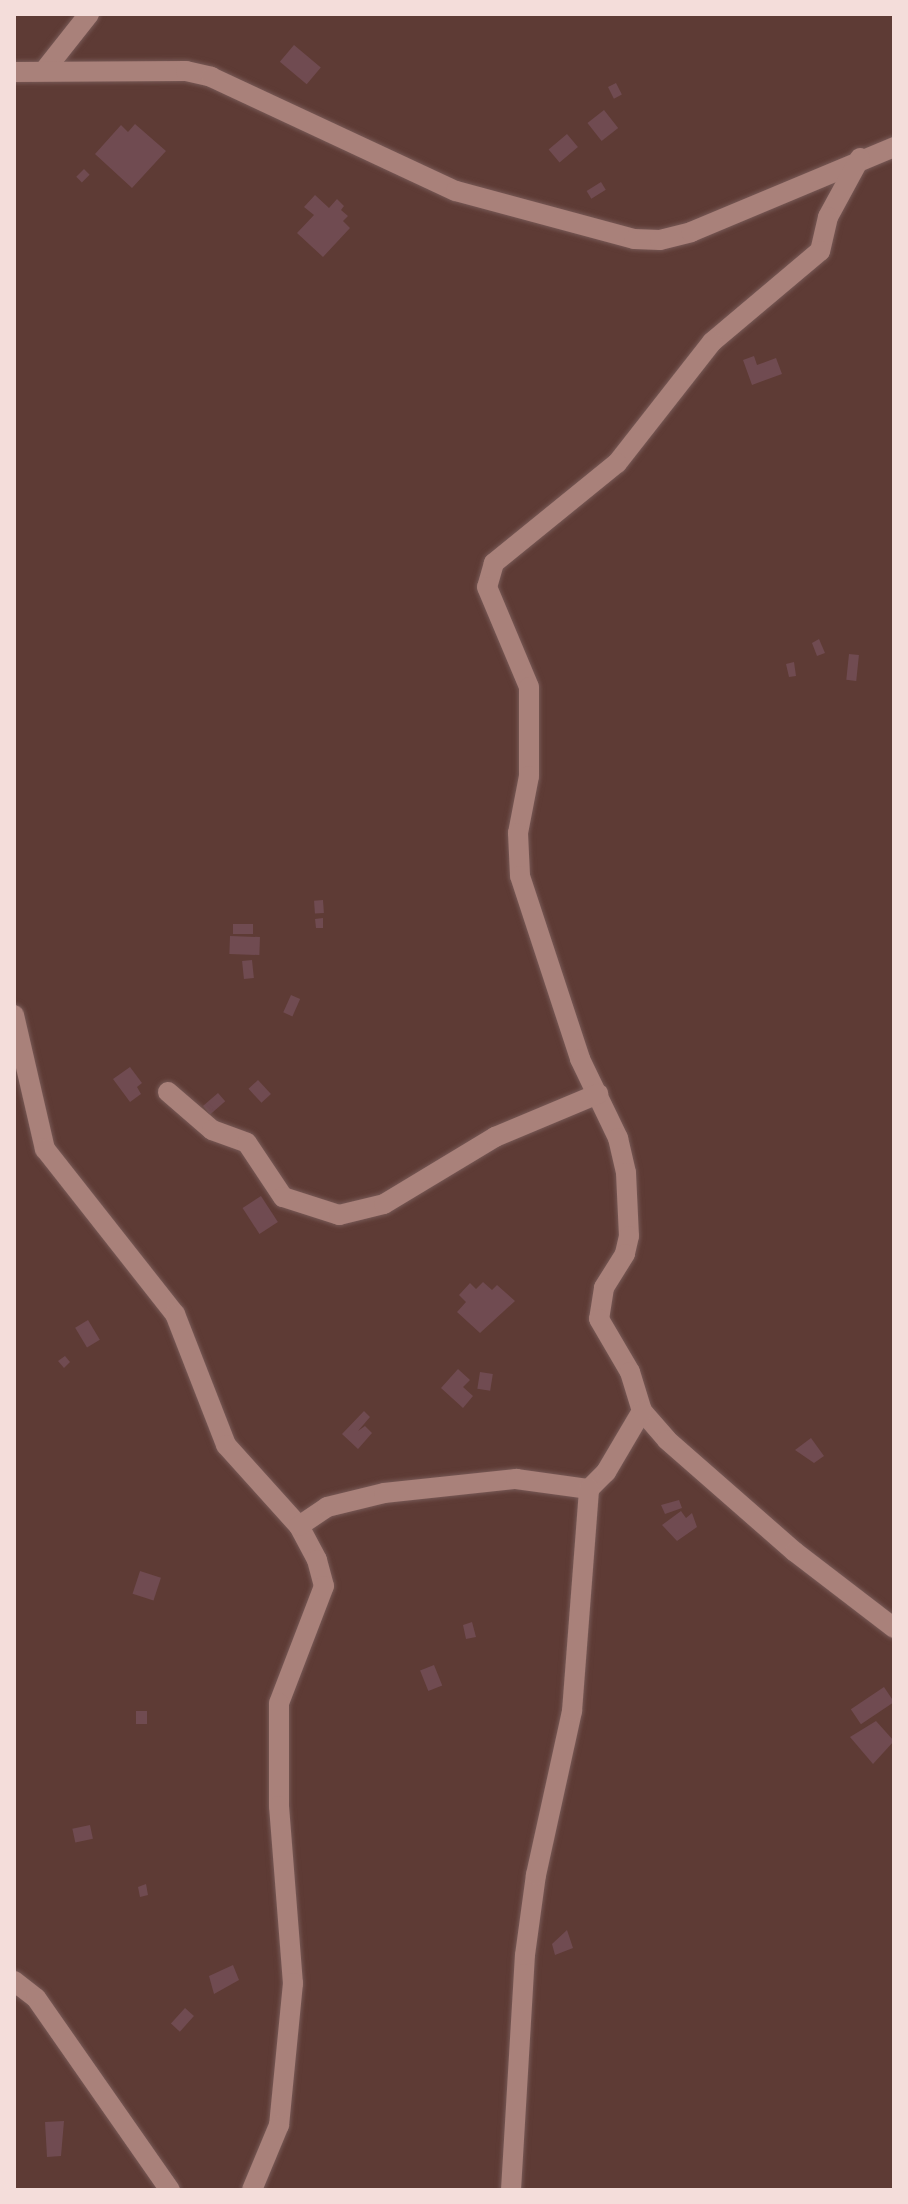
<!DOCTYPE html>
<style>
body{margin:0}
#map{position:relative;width:908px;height:2204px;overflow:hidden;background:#5e3b35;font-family:"PT Sans Narrow",sans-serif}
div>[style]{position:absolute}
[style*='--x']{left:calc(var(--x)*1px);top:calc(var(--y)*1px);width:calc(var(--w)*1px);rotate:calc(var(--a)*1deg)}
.building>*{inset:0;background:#704b51;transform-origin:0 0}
.roads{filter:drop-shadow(0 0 2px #775956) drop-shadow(0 0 2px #775956)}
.minor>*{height:20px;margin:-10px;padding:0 10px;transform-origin:10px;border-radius:10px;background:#a9817a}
span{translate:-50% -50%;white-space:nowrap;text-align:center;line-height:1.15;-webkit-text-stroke:6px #53312b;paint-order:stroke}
.frame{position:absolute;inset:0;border:16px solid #f4ddda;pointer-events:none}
</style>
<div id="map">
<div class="building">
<i style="left:294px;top:45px;width:35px;height:22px;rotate:40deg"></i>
<i style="left:616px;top:83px;width:13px;height:9px;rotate:63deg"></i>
<i style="left:604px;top:110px;width:23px;height:21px;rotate:52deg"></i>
<i style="clip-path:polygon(135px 124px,166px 151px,132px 188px,95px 154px,121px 125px,128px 132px)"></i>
<i style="left:567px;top:134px;width:17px;height:24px;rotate:50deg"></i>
<i style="left:84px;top:169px;width:8px;height:11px;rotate:45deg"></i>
<i style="left:601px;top:182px;width:9px;height:17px;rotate:58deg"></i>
<i style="clip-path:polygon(315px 195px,329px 208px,337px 199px,344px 206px,341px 210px,348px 216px,343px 221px,350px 228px,323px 257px,297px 233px,314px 215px,304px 207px)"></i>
<i style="clip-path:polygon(754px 356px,757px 365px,776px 358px,782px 374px,752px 385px,743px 360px)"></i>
<i style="clip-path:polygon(819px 639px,825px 653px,817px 656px,812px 643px)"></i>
<i style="left:849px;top:654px;width:10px;height:26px;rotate:6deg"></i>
<i style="clip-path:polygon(794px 662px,796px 676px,789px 677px,786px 664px)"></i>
<i style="left:323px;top:900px;width:13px;height:9px;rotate:86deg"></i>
<i style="clip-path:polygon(323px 918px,323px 928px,316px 928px,315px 919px)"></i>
<i style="left:233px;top:924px;width:20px;height:10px"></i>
<i style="left:230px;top:936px;width:30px;height:18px;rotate:2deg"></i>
<i style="left:252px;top:960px;width:18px;height:10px;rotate:84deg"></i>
<i style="left:291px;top:995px;width:10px;height:19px;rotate:24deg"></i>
<i style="clip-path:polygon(130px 1067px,142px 1083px,137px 1087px,141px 1094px,130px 1102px,113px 1079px)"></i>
<i style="left:258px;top:1080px;width:19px;height:13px;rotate:47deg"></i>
<i style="left:218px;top:1093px;width:11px;height:20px;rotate:49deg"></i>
<i style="left:261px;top:1196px;width:31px;height:22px;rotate:57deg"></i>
<i style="clip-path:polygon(483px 1282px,492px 1290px,497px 1285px,515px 1301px,480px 1333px,457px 1312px,466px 1302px,459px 1295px,470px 1283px,476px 1289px)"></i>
<i style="left:88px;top:1320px;width:23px;height:15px;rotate:59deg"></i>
<i style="clip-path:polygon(65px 1356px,70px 1362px,64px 1368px,58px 1361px)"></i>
<i style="clip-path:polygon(458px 1369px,470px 1380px,463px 1387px,473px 1396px,463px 1408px,441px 1388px)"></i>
<i style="left:480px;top:1372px;width:13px;height:17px;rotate:9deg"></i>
<i style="clip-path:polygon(364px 1411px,370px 1417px,358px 1431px,365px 1426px,372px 1433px,358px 1449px,342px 1434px)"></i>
<i style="clip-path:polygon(811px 1438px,824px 1456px,814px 1463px,795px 1450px)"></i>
<i style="clip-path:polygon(679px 1500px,682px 1508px,665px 1514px,661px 1505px)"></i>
<i style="clip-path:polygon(681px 1511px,686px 1518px,692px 1513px,697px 1527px,677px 1541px,662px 1525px)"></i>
<i style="left:140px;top:1571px;width:22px;height:24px;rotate:18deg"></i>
<i style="clip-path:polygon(472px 1622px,476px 1637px,466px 1639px,463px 1625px)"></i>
<i style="left:434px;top:1665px;width:22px;height:15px;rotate:68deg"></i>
<i style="left:884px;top:1687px;width:18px;height:40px;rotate:56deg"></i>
<i style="left:136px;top:1711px;width:11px;height:13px"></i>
<i style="clip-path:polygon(876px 1721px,894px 1741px,873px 1764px,850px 1737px)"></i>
<i style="left:90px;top:1825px;width:14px;height:18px;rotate:78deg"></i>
<i style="clip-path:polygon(146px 1884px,148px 1895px,140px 1897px,138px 1887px)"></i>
<i style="clip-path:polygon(567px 1930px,573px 1948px,555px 1955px,552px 1944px)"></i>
<i style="clip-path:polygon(233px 1965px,239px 1980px,214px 1994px,209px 1976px)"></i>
<i style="left:185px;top:2008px;width:12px;height:21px;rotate:42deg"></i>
<i style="clip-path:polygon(64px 2121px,61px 2156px,47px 2157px,45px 2122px)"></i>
</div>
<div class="roads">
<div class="minor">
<i style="--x:44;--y:71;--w:73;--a:-51.7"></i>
<i style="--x:14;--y:72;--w:172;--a:-0.3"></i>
<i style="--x:186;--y:71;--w:26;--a:13"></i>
<i style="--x:211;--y:77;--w:270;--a:25"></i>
<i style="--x:456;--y:191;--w:184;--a:15.1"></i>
<i style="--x:634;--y:239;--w:26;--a:2"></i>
<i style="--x:660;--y:240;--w:32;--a:-14"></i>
<i style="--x:691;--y:232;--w:220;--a:-22.7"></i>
<i style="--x:860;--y:158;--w:67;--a:118.5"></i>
<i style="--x:828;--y:217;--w:35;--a:103"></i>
<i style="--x:820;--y:251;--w:141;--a:139.9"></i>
<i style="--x:712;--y:342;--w:154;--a:128.1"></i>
<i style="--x:617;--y:463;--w:159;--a:140.9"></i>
<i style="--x:494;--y:563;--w:25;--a:106"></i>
<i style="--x:487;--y:587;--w:108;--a:67.2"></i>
<i style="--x:529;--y:687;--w:89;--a:90"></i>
<i style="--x:529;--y:776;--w:58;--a:100.9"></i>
<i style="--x:518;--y:833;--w:43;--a:87.3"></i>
<i style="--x:520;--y:876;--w:193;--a:71.8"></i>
<i style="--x:580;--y:1059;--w:88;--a:64.3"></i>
<i style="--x:618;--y:1138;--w:36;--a:77"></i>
<i style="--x:626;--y:1173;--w:63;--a:87.3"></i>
<i style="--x:629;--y:1236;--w:18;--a:103"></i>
<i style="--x:625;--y:1254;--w:40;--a:122"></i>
<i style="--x:604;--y:1288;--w:31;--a:99"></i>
<i style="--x:599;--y:1319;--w:61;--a:59.7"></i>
<i style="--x:630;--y:1372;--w:41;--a:72.9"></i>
<i style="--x:642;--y:1411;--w:38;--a:49"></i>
<i style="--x:667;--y:1440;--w:170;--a:41.2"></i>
<i style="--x:795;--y:1552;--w:125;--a:37.5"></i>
<i style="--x:14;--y:1015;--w:138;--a:77"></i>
<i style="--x:45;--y:1149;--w:210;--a:51.8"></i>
<i style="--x:175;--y:1314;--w:141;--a:68.7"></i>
<i style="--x:226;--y:1445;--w:109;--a:48"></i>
<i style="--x:299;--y:1526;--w:38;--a:62"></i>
<i style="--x:317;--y:1560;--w:27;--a:75"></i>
<i style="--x:324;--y:1586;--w:125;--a:111"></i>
<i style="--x:279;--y:1703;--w:103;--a:90"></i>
<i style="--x:279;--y:1806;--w:178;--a:85.5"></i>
<i style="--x:293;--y:1983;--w:143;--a:95.6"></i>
<i style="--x:279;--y:2125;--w:70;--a:112.6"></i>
<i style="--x:168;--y:1092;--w:58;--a:40.8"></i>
<i style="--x:212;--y:1130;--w:37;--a:20"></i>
<i style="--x:247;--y:1143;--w:65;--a:56.3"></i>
<i style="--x:283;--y:1197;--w:59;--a:17.8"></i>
<i style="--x:339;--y:1215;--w:46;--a:-13.7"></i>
<i style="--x:384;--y:1204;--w:130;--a:-31.1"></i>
<i style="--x:495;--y:1137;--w:112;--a:-22.7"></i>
<i style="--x:299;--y:1526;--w:34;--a:-34"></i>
<i style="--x:327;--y:1507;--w:59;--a:-13.8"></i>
<i style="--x:384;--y:1493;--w:133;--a:-6.1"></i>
<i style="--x:516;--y:1479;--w:74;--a:7.8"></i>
<i style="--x:589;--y:1489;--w:24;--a:-45"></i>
<i style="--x:606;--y:1472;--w:71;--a:-59.5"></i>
<i style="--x:14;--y:1981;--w:28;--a:38"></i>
<i style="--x:36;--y:1998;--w:234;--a:55.1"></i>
<i style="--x:511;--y:2190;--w:235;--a:-86.6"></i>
<i style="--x:525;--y:1955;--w:81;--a:-82.2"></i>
<i style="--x:536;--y:1875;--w:168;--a:-77.6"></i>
<i style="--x:572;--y:1711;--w:223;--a:-85.6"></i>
</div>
</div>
<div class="frame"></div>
</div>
